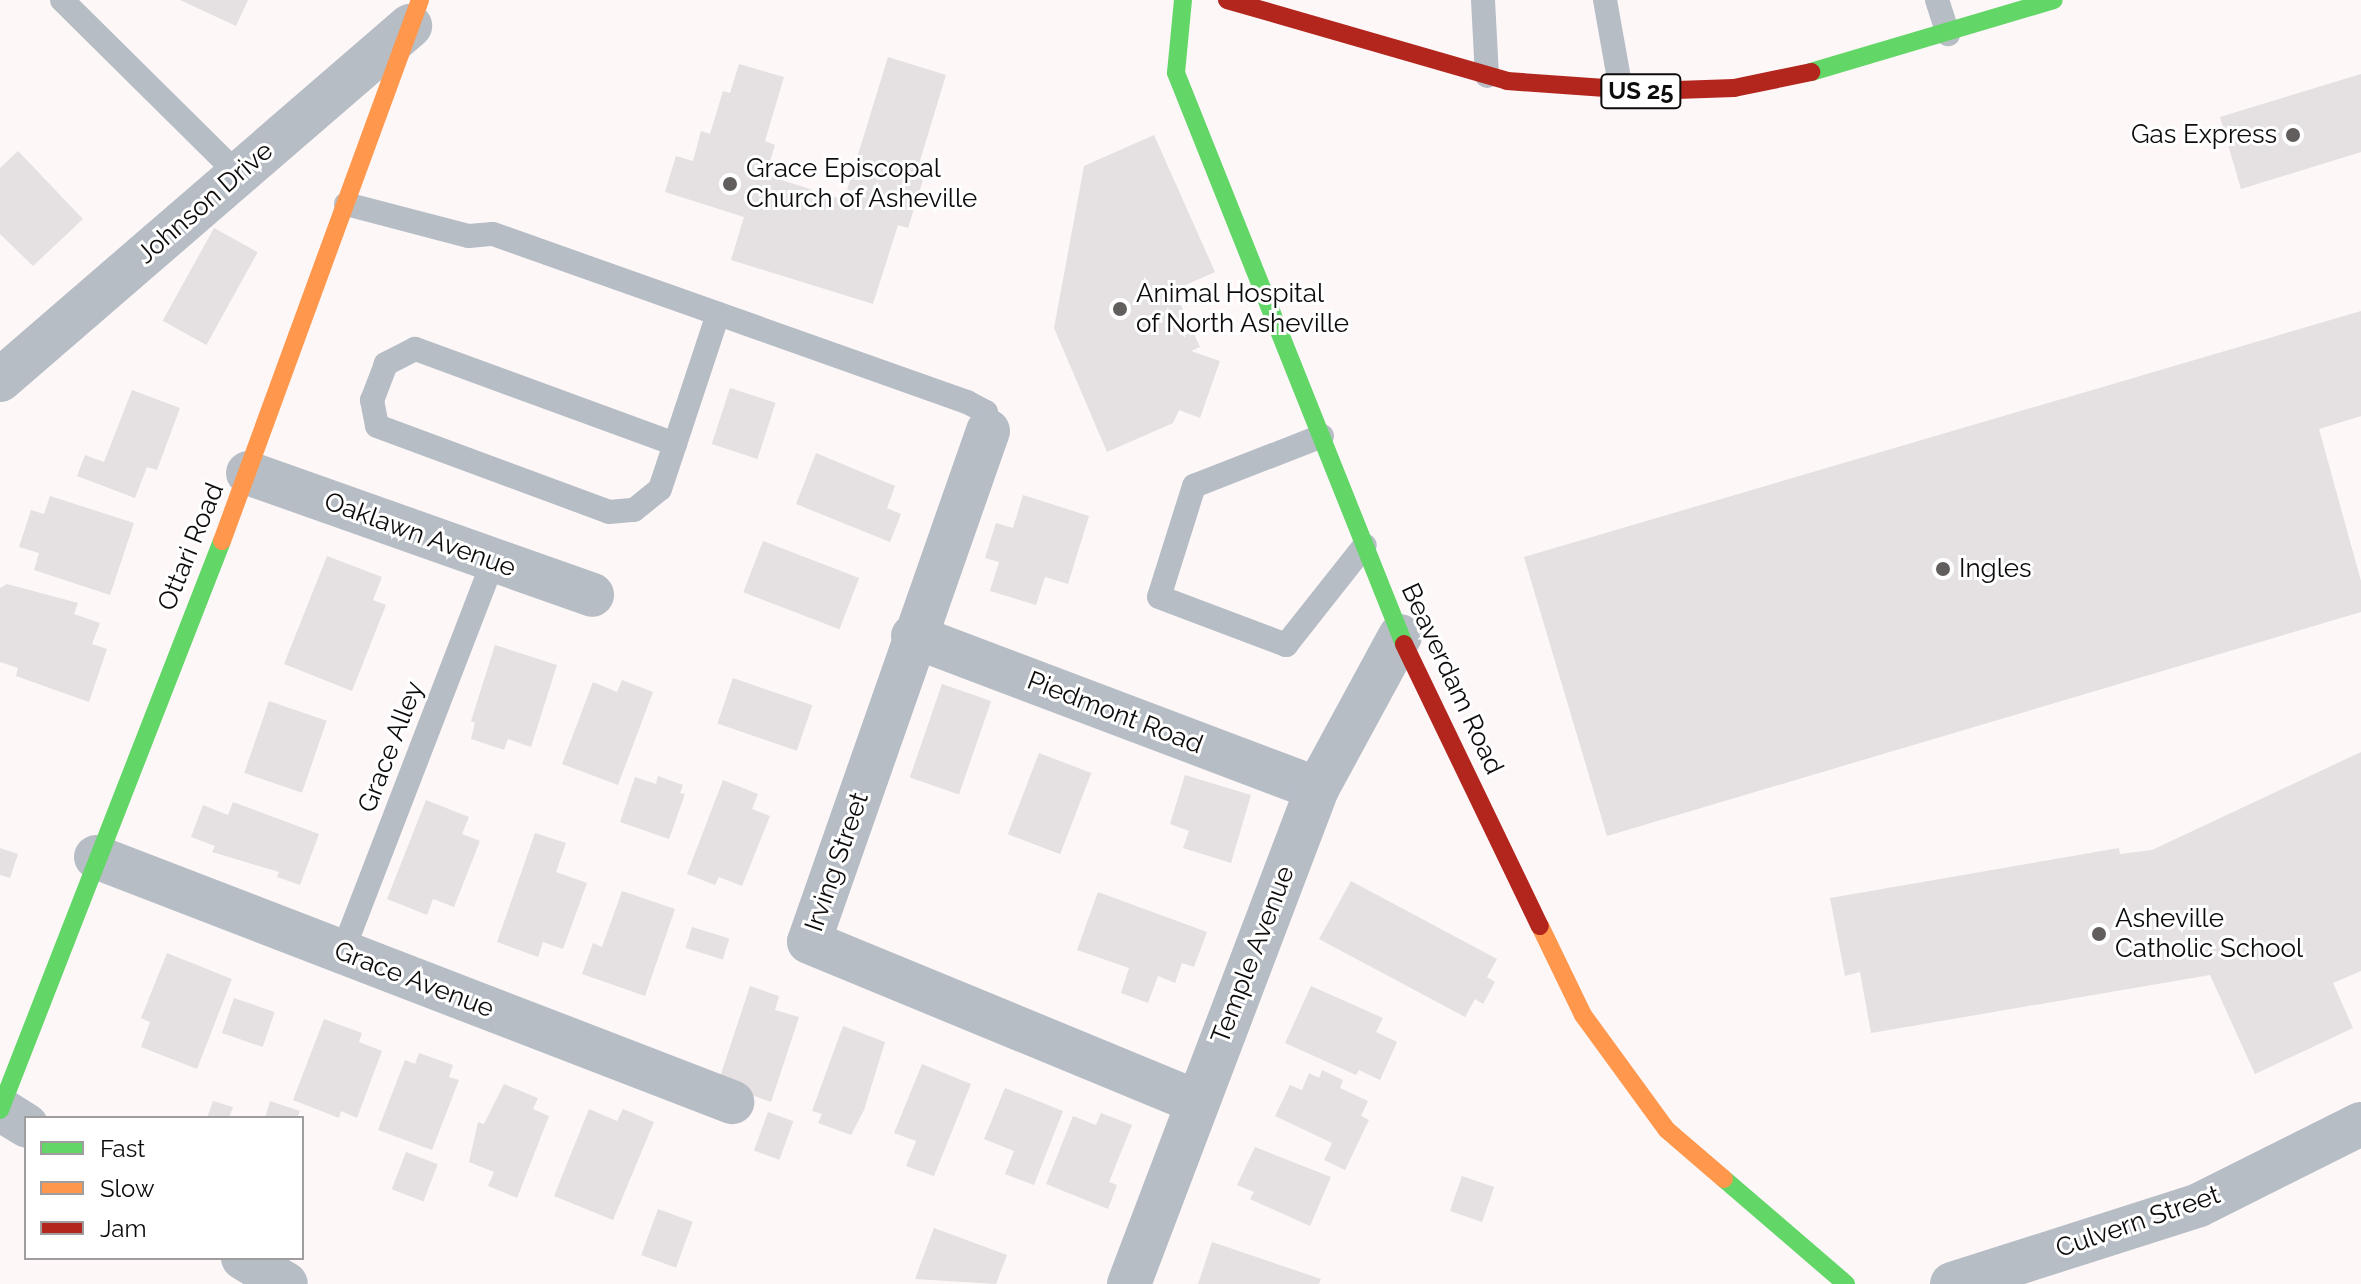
<!DOCTYPE html>
<style>
body{margin:0}
#map{position:relative;width:2361px;height:1284px;overflow:hidden;background:#fdf7f8;font-family:Raleway,sans-serif}
div>[style]{position:absolute}
[style*='--x']{left:calc(var(--x)*1px);top:calc(var(--y)*1px);width:calc(var(--w)*1px);rotate:calc(var(--a)*1deg)}
.building>*{inset:0;background:#e5e0e1;transform-origin:0 0}
.lane>*{height:24px;margin:-12px;padding:0 12px;transform-origin:12px;border-radius:12px;background:#b6bdc5}
.street>*{height:44px;margin:-22px;padding:0 22px;transform-origin:22px;border-radius:22px;background:#b6bdc5}
.fast>*{height:18px;margin:-9px;padding:0 9px;transform-origin:9px;border-radius:9px;background:#63d668}
.slow>*{height:18px;margin:-9px;padding:0 9px;transform-origin:9px;border-radius:9px;background:#ff974d}
.jam>*{height:18px;margin:-9px;padding:0 9px;transform-origin:9px;border-radius:9px;background:#b3261e}
.dots>*{width:22px;height:22px;translate:-50% -50%;box-sizing:border-box;border:4px solid #fff;border-radius:50%}
span{translate:-50% -50%;white-space:nowrap;text-align:center;line-height:1.15;-webkit-text-stroke:6px #fff;paint-order:stroke}
.shield-label span{padding:2px 6px;background:#fff;border:2px solid;border-radius:6px;-webkit-text-stroke-width:0}
.shield-label{font-size:24px;color:#0e0b0b;font-weight:700}
.poi-label{font-size:26px;color:#0e0b0b}
.right{translate:-100% -50%;text-align:right}
.left{translate:0 -50%;text-align:left}
.street-label{font-size:26px;color:#0e0b0b}
.legend{position:absolute;left:24px;top:1116px;width:280px;height:144px;box-sizing:border-box;background:#fff;border:2px solid #9f9d9d;margin:0;padding:10px 14px;list-style:none;font-size:24px;color:#0e0b0b}
.legend li{display:flex;align-items:center;gap:16px;height:40px}
.legend b{width:40px;border:2px solid #9f9d9d}
</style>
<div id="map">
<div class="building">
<i style="clip-path:polygon(180px 0,248px 0,236px 26px)"></i>
<i style="clip-path:polygon(888px 57px,946px 75px,919px 164px,927px 167px,908px 228px,898px 225px,873px 304px,731px 260px,744px 217px,665px 192px,676px 156px,693px 161px,701px 131px,710px 134px,723px 91px,730px 93px,739px 64px,784px 77px,765px 141px,775px 145px,766px 175px,844px 200px)"></i>
<i style="clip-path:polygon(2361px 74px,2361px 152px,2241px 189px,2220px 117px)"></i>
<i style="clip-path:polygon(1154px 135px,1215px 272px,1174px 290px,1200px 347px,1191px 351px,1220px 361px,1200px 418px,1179px 410px,1173px 423px,1107px 452px,1054px 328px,1084px 166px)"></i>
<i style="clip-path:polygon(18px 151px,83px 219px,33px 266px,0 234px,0 168px)"></i>
<i style="left:214px;top:228px;width:50px;height:106px;rotate:29deg"></i>
<i style="clip-path:polygon(2361px 311px,2361px 416px,2319px 429px,2361px 581px,2361px 612px,1607px 836px,1524px 557px)"></i>
<i style="left:730px;top:388px;width:48px;height:59px;rotate:18deg"></i>
<i style="clip-path:polygon(132px 390px,180px 408px,157px 470px,147px 467px,135px 498px,77px 476px,85px 455px,104px 462px)"></i>
<i style="clip-path:polygon(816px 453px,895px 486px,887px 508px,901px 514px,890px 542px,796px 504px)"></i>
<i style="clip-path:polygon(1023px 495px,1089px 516px,1068px 584px,1045px 577px,1036px 605px,990px 591px,999px 562px,985px 558px,996px 523px,1013px 528px)"></i>
<i style="clip-path:polygon(50px 496px,134px 523px,110px 595px,34px 570px,39px 553px,19px 547px,31px 510px,44px 514px)"></i>
<i style="left:763px;top:541px;width:103px;height:55px;rotate:21deg"></i>
<i style="clip-path:polygon(327px 556px,382px 577px,373px 600px,386px 605px,352px 691px,284px 664px)"></i>
<i style="clip-path:polygon(7px 584px,78px 603px,74px 614px,100px 623px,92px 644px,107px 649px,89px 702px,16px 676px,18px 668px,0 662px,0 588px)"></i>
<i style="clip-path:polygon(495px 645px,557px 665px,531px 747px,508px 739px,504px 750px,471px 739px,475px 723px,471px 721px)"></i>
<i style="left:733px;top:678px;width:84px;height:48px;rotate:19deg"></i>
<i style="clip-path:polygon(622px 680px,653px 692px,618px 785px,562px 764px,593px 682px,617px 692px)"></i>
<i style="left:942px;top:684px;width:52px;height:99px;rotate:19deg"></i>
<i style="left:269px;top:701px;width:61px;height:76px;rotate:19deg"></i>
<i style="clip-path:polygon(2361px 752px,2361px 971px,2333px 983px,2353px 1028px,2255px 1074px,2210px 975px,1871px 1033px,1860px 972px,1845px 976px,1830px 898px,2119px 848px,2120px 854px,2152px 850px)"></i>
<i style="left:1039px;top:753px;width:56px;height:87px;rotate:21deg"></i>
<i style="clip-path:polygon(1185px 775px,1251px 795px,1231px 863px,1183px 848px,1189px 831px,1170px 824px)"></i>
<i style="clip-path:polygon(658px 776px,683px 785px,680px 793px,685px 794px,669px 839px,620px 822px,635px 777px,656px 784px)"></i>
<i style="clip-path:polygon(723px 780px,758px 794px,752px 809px,770px 816px,742px 886px,719px 877px,715px 885px,687px 874px)"></i>
<i style="clip-path:polygon(426px 800px,469px 817px,462px 834px,480px 841px,454px 907px,433px 899px,427px 915px,387px 899px)"></i>
<i style="clip-path:polygon(233px 802px,319px 834px,300px 885px,277px 877px,279px 872px,212px 852px,215px 846px,191px 837px,203px 805px,228px 815px)"></i>
<i style="clip-path:polygon(535px 833px,566px 843px,556px 872px,587px 883px,563px 949px,543px 942px,538px 957px,497px 942px)"></i>
<i style="clip-path:polygon(0 848px,18px 854px,10px 878px,0 875px)"></i>
<i style="clip-path:polygon(1351px 881px,1497px 959px,1487px 977px,1495px 982px,1483px 1004px,1475px 999px,1465px 1017px,1319px 939px)"></i>
<i style="clip-path:polygon(622px 891px,675px 909px,645px 996px,582px 974px,593px 943px,602px 947px)"></i>
<i style="clip-path:polygon(1098px 892px,1207px 932px,1194px 967px,1182px 963px,1175px 983px,1158px 976px,1148px 1003px,1121px 993px,1129px 968px,1077px 950px)"></i>
<i style="left:692px;top:927px;width:39px;height:22px;rotate:17deg"></i>
<i style="clip-path:polygon(167px 953px,232px 979px,197px 1069px,141px 1047px,150px 1022px,141px 1018px)"></i>
<i style="clip-path:polygon(750px 986px,779px 996px,775px 1010px,799px 1017px,771px 1102px,718px 1083px)"></i>
<i style="clip-path:polygon(1311px 986px,1383px 1018px,1376px 1032px,1397px 1042px,1380px 1080px,1359px 1070px,1356px 1075px,1285px 1043px)"></i>
<i style="left:234px;top:998px;width:43px;height:37px;rotate:19deg"></i>
<i style="clip-path:polygon(324px 1019px,362px 1033px,359px 1042px,382px 1051px,357px 1118px,341px 1111px,339px 1118px,293px 1100px)"></i>
<i style="clip-path:polygon(843px 1026px,885px 1042px,864px 1110px,851px 1135px,818px 1123px,822px 1114px,812px 1111px)"></i>
<i style="clip-path:polygon(419px 1053px,453px 1065px,449px 1077px,459px 1080px,432px 1150px,378px 1130px,405px 1060px,415px 1064px)"></i>
<i style="clip-path:polygon(922px 1064px,971px 1084px,934px 1176px,906px 1166px,916px 1141px,894px 1133px)"></i>
<i style="clip-path:polygon(1322px 1070px,1343px 1080px,1340px 1088px,1368px 1101px,1361px 1116px,1369px 1120px,1345px 1170px,1324px 1160px,1332px 1143px,1275px 1116px,1290px 1085px,1302px 1090px,1309px 1073px,1319px 1078px)"></i>
<i style="clip-path:polygon(504px 1084px,538px 1098px,533px 1109px,549px 1116px,517px 1198px,488px 1186px,494px 1172px,469px 1162px,478px 1122px,484px 1124px)"></i>
<i style="clip-path:polygon(1005px 1088px,1063px 1111px,1034px 1185px,1005px 1174px,1014px 1151px,984px 1139px)"></i>
<i style="clip-path:polygon(213px 1101px,233px 1107px,229px 1118px,207px 1118px)"></i>
<i style="clip-path:polygon(270px 1101px,300px 1111px,297px 1118px,265px 1118px)"></i>
<i style="clip-path:polygon(589px 1109px,617px 1121px,623px 1109px,654px 1122px,613px 1220px,554px 1196px)"></i>
<i style="left:768px;top:1112px;width:27px;height:41px;rotate:20deg"></i>
<i style="clip-path:polygon(1101px 1113px,1132px 1125px,1109px 1182px,1117px 1185px,1108px 1209px,1046px 1184px,1073px 1116px,1096px 1125px)"></i>
<i style="clip-path:polygon(1255px 1147px,1331px 1177px,1310px 1226px,1250px 1199px,1254px 1192px,1237px 1185px)"></i>
<i style="left:406px;top:1152px;width:34px;height:40px;rotate:21deg"></i>
<i style="left:1462px;top:1176px;width:34px;height:37px;rotate:19deg"></i>
<i style="left:658px;top:1209px;width:37px;height:49px;rotate:20deg"></i>
<i style="clip-path:polygon(934px 1228px,1007px 1255px,996px 1284px,915px 1279px)"></i>
<i style="clip-path:polygon(1212px 1242px,1321px 1279px,1319px 1284px,1198px 1284px)"></i>
</div>
<div class="lane">
<i style="--x:62;--y:0;--w:247;--a:44.7"></i>
<i style="--x:1483;--y:0;--w:76;--a:87"></i>
<i style="--x:1605;--y:0;--w:91;--a:79.9"></i>
<i style="--x:1937;--y:0;--w:36;--a:72"></i>
<i style="--x:346;--y:204;--w:127;--a:14.6"></i>
<i style="--x:469;--y:236;--w:24;--a:-5"></i>
<i style="--x:493;--y:234;--w:503;--a:19.52"></i>
<i style="--x:967;--y:402;--w:21;--a:28"></i>
<i style="--x:986;--y:412;--w:19;--a:84"></i>
<i style="--x:1322;--y:436;--w:137;--a:158.7"></i>
<i style="--x:1194;--y:486;--w:116;--a:107.5"></i>
<i style="--x:1159;--y:597;--w:136;--a:20.7"></i>
<i style="--x:1286;--y:645;--w:127;--a:-51.7"></i>
<i style="--x:675;--y:444;--w:277;--a:-159.9"></i>
<i style="--x:415;--y:349;--w:33;--a:153"></i>
<i style="--x:386;--y:364;--w:39;--a:111"></i>
<i style="--x:372;--y:400;--w:26;--a:79"></i>
<i style="--x:377;--y:426;--w:247;--a:20.3"></i>
<i style="--x:609;--y:512;--w:25;--a:-5"></i>
<i style="--x:634;--y:510;--w:33;--a:-39"></i>
<i style="--x:660;--y:489;--w:47;--a:-71.6"></i>
<i style="--x:675;--y:444;--w:137;--a:-71.7"></i>
<i style="--x:342;--y:953;--w:419;--a:-68.9"></i>
</div>
<div class="street">
<i style="--x:0;--y:380;--w:542;--a:-40.81"></i>
<i style="--x:988;--y:431;--w:541;--a:109.31"></i>
<i style="--x:809;--y:942;--w:420;--a:22.4"></i>
<i style="--x:248;--y:473;--w:365;--a:19.5"></i>
<i style="--x:913;--y:636;--w:432;--a:20.7"></i>
<i style="--x:96;--y:857;--w:682;--a:21.07"></i>
<i style="--x:0;--y:1109;--w:31;--a:32"></i>
<i style="--x:243;--y:1258;--w:50;--a:31.2"></i>
<i style="--x:1129;--y:1284;--w:529;--a:-69.2"></i>
<i style="--x:1317;--y:789;--w:174;--a:-61.5"></i>
<i style="--x:1952;--y:1284;--w:259;--a:-17.7"></i>
<i style="--x:2199;--y:1205;--w:181;--a:-26.6"></i>
</div>
<div class="fast">
<i style="--x:1183;--y:0;--w:73;--a:95.5"></i>
<i style="--x:1176;--y:73;--w:615;--a:68.23"></i>
<i style="--x:1811;--y:72;--w:253;--a:-16.5"></i>
<i style="--x:0;--y:1110;--w:611;--a:-68.69"></i>
<i style="--x:1724;--y:1179;--w:161;--a:40.7"></i>
</div>
<div class="slow">
<i style="--x:222;--y:541;--w:576;--a:-69.9"></i>
<i style="--x:1540;--y:926;--w:99;--a:64.2"></i>
<i style="--x:1583;--y:1015;--w:142;--a:53.9"></i>
<i style="--x:1667;--y:1130;--w:75;--a:40.7"></i>
</div>
<div class="jam">
<i style="--x:1227;--y:0;--w:291;--a:16.1"></i>
<i style="--x:1507;--y:81;--w:141;--a:4.1"></i>
<i style="--x:1648;--y:91;--w:86;--a:-2"></i>
<i style="--x:1734;--y:88;--w:79;--a:-11.7"></i>
<i style="--x:1404;--y:644;--w:313;--a:64.3"></i>
</div>
<div class="dots">
<i style="left:2293px;top:135px;background:#625e5e"></i>
<i style="left:730px;top:184px;background:#625e5e"></i>
<i style="left:1120px;top:309px;background:#625e5e"></i>
<i style="left:1943px;top:569px;background:#625e5e"></i>
<i style="left:2099px;top:934px;background:#625e5e"></i>
</div>
<div class="shield-label">
<span style="left:1641px;top:91px">US 25</span>
</div>
<div class="poi-label">
<span class="right" style="left:2277px;top:135px">Gas Express</span>
<span class="left" style="left:746px;top:184px">Grace Episcopal<br>Church of Asheville</span>
<span class="left" style="left:1136px;top:309px">Animal Hospital<br>of North Asheville</span>
<span class="left" style="left:1959px;top:569px">Ingles</span>
<span class="left" style="left:2115px;top:934px">Asheville<br>Catholic School</span>
</div>
<div class="street-label">
<span style="left:205px;top:203px;rotate:-41deg">Johnson Drive</span>
<span style="left:420px;top:535px;rotate:20deg">Oaklawn Avenue</span>
<span style="left:191px;top:547px;rotate:-68deg">Ottari Road</span>
<span style="left:1452px;top:679px;rotate:65deg">Beaverdam Road</span>
<span style="left:1115px;top:713px;rotate:21deg">Piedmont Road</span>
<span style="left:391px;top:747px;rotate:-69deg">Grace Alley</span>
<span style="left:837px;top:862px;rotate:-71deg">Irving Street</span>
<span style="left:1253px;top:955px;rotate:-69deg">Temple Avenue</span>
<span style="left:414px;top:980px;rotate:21deg">Grace Avenue</span>
<span style="left:2138px;top:1222px;rotate:-19deg">Culvern Street</span>
</div>
<ul class="legend">
<li><b style="height:10px;background:#63d668"></b>Fast</li>
<li><b style="height:10px;background:#ff974d"></b>Slow</li>
<li><b style="height:10px;background:#b3261e"></b>Jam</li>
</ul>
</div>
